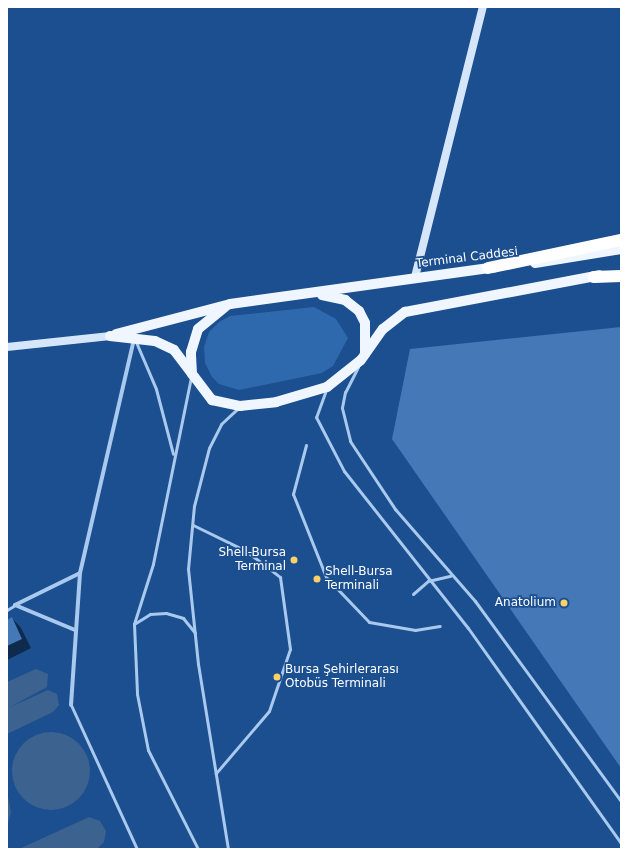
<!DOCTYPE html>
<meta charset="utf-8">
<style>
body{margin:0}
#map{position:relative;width:628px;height:856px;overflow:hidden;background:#1b4f8f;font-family:"DejaVu Sans",sans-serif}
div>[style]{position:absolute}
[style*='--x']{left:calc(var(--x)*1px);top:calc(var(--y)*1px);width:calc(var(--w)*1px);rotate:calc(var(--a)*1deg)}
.green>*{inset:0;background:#2e69ad}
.water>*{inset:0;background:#3c6290}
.round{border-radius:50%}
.shadow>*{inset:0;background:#0007}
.building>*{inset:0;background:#4478b7}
.lane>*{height:3px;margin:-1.5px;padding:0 1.5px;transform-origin:1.5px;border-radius:1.5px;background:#a9c9ee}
.street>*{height:4px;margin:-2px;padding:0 2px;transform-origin:2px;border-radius:2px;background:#a9c9ee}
.secondary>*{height:8px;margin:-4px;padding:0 4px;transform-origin:4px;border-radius:4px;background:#d6e6fa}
.primary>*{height:10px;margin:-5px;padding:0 5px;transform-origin:5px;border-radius:5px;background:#f0f6ff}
.highway>*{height:12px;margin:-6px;padding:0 6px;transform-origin:6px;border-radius:6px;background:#fff}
.dots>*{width:11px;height:11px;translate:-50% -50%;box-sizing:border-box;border:2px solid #1b4f8f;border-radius:50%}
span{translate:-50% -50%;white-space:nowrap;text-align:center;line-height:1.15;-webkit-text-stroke:3.5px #1b4f8f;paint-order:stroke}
.street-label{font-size:12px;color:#fff}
.poi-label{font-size:12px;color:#fff}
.right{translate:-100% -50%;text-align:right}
.left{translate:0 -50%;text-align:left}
.frame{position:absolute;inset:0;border:8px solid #fff;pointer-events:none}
</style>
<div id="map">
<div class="green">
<i style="clip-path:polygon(314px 307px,336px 319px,348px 338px,333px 366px,322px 373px,239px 390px,219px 384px,212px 377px,205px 363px,204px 347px,209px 332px,219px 322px,230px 316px)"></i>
</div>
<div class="water">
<i style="clip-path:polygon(36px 669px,48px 674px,47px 687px,10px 707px,48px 690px,57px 694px,59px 705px,53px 712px,7px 734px,7px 682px)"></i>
<i class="round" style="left:12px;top:732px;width:78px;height:78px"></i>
<i style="clip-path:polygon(7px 792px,11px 812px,7px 827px)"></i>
<i style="clip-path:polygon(89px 817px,100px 821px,106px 831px,104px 842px,97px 849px,111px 849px,19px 849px)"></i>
</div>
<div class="shadow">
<i style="clip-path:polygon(12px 618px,21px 628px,31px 648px,7px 660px,7px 621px)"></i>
</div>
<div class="building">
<i style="clip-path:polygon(621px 327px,621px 768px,392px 439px,410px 349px)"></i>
<i style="clip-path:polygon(12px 617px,22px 639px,7px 646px,7px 620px)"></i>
</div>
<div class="lane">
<i style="--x:136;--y:342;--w:51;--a:66.9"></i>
<i style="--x:156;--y:389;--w:67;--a:75.3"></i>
<i style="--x:358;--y:367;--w:28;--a:117"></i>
<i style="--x:345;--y:392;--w:16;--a:101"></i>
<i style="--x:342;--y:408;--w:34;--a:76"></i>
<i style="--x:350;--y:441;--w:82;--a:56.5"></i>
<i style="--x:395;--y:509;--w:122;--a:49"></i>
<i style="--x:475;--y:601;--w:248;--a:53.9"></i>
<i style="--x:191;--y:377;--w:191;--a:101.5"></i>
<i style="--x:153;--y:564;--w:63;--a:107.6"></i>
<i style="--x:134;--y:624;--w:70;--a:87.5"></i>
<i style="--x:137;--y:694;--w:57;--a:78.9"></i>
<i style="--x:148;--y:750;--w:111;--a:63.2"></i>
<i style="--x:326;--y:390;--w:29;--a:110"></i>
<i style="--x:316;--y:417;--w:61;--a:62.6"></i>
<i style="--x:344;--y:471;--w:200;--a:51.7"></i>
<i style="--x:468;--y:628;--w:264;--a:54.6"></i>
<i style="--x:306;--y:445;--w:51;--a:104.9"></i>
<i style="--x:293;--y:494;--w:89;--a:68.3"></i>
<i style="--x:326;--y:577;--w:62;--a:46.3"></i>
<i style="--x:369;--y:622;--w:47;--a:9.9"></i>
<i style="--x:415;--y:630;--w:25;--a:-9"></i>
<i style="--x:193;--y:525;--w:59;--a:26.1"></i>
<i style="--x:246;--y:551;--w:43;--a:37.4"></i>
<i style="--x:280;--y:577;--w:73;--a:82.1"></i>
<i style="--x:290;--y:649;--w:65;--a:108.7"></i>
<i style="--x:269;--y:711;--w:82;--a:130.5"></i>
<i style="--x:413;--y:594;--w:20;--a:-41"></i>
<i style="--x:428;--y:581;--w:23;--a:-13"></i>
<i style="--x:7;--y:610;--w:9;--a:-32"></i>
<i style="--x:134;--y:624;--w:19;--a:-32"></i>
<i style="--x:150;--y:614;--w:16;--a:-4"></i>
<i style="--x:166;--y:613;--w:18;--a:16"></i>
<i style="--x:183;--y:618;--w:19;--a:51"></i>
<i style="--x:71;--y:705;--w:158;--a:65.4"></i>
<i style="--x:228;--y:849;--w:187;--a:-99.2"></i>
<i style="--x:198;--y:664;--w:96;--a:-96"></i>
<i style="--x:188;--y:569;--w:63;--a:-84.6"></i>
<i style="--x:194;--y:506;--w:60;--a:-75.5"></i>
<i style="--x:209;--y:448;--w:27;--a:-63"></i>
<i style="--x:221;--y:424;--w:23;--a:-43"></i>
</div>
<div class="street">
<i style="--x:15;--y:605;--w:72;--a:-26.2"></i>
<i style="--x:15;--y:605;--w:65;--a:22.6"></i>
<i style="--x:71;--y:705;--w:132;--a:-86.1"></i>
<i style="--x:80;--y:573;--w:240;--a:-77"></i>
</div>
<div class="secondary">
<i style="--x:415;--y:277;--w:278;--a:-75.9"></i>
<i style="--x:7;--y:347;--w:104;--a:-6.1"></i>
</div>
<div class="primary">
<i style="--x:535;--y:263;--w:87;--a:-9.2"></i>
<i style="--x:322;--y:295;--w:24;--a:12"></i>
<i style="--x:345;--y:300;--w:18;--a:38"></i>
<i style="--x:359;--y:311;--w:13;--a:63"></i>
<i style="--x:365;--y:323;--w:31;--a:90"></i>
<i style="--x:116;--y:334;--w:118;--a:-14.7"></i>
<i style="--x:230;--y:304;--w:269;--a:-7.9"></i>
<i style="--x:110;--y:336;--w:45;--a:6.3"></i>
<i style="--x:155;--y:341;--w:21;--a:25"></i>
<i style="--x:174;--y:350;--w:63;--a:52.8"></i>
<i style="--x:212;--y:400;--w:29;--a:12"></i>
<i style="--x:240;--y:406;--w:36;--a:-6"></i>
<i style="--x:276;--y:402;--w:53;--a:-16.4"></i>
<i style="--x:327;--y:387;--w:43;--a:-38.5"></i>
<i style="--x:361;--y:360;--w:38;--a:-55"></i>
<i style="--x:383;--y:329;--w:28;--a:-38"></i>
<i style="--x:405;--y:312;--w:198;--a:-10.7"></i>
<i style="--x:192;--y:374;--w:22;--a:-93"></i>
<i style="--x:191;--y:352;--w:24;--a:-73"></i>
<i style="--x:198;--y:329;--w:35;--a:-39"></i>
</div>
<div class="highway">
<i style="--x:488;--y:268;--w:136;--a:-11.9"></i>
<i style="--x:594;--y:277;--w:27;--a:-2"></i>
</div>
<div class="dots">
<i style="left:294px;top:560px;background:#ffd166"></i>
<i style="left:317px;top:579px;background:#ffd166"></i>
<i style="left:564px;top:603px;background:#ffd166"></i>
<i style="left:277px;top:677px;background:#ffd166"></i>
</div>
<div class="street-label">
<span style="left:467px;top:258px;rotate:-7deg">Terminal Caddesi</span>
</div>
<div class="poi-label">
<span class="right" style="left:286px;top:560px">Shell-Bursa<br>Terminal</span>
<span class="left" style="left:325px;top:579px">Shell-Bursa<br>Terminali</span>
<span class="right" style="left:556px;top:603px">Anatolium</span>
<span class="left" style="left:285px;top:677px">Bursa Şehirlerarası<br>Otobüs Terminali</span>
</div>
<div class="frame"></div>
</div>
